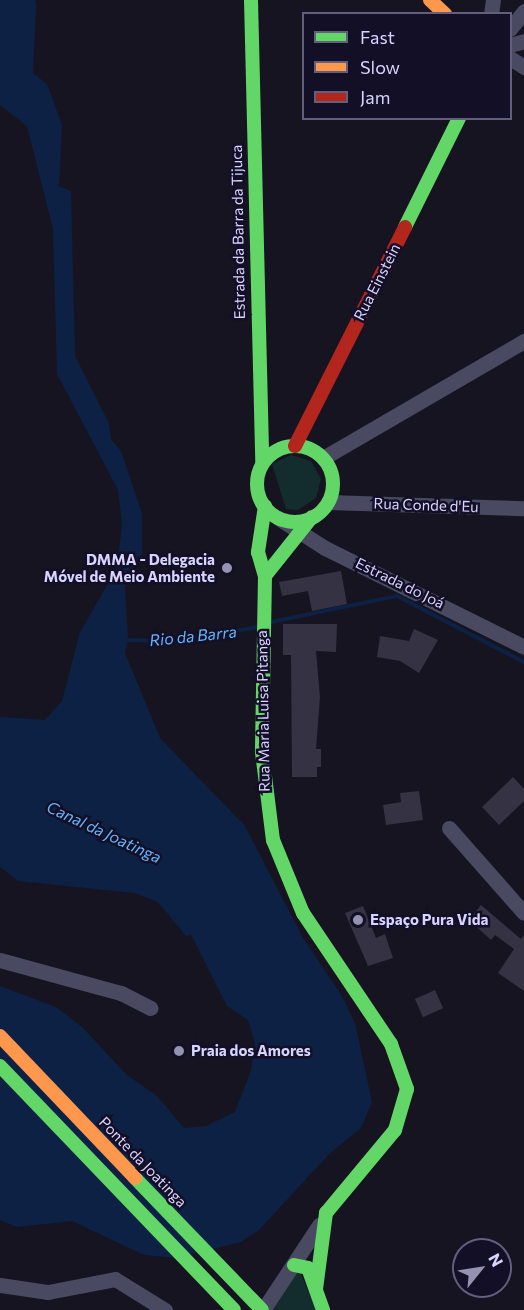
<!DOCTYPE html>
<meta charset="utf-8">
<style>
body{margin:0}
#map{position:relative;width:524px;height:1310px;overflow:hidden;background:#161421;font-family:Commissioner,sans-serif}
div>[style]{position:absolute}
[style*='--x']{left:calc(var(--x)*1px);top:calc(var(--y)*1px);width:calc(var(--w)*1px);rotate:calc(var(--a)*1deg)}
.green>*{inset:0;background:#132c2d}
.water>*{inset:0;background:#0d2144}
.stream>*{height:4px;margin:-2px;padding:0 2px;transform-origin:2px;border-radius:2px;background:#0d2144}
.building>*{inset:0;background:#343243;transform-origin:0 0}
.street>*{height:15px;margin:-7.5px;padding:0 7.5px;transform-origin:7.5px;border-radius:7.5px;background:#4a4962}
.fast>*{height:14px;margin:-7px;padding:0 7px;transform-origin:7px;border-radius:7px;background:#63d668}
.fast>.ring{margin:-7px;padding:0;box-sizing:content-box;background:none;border:14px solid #63d668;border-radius:50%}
.slow>*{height:14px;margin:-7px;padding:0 7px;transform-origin:7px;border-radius:7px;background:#ff974d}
.jam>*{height:14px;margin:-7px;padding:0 7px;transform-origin:7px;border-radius:7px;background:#b3261e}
.dots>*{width:16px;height:16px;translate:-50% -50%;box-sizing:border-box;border:3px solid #130f26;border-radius:50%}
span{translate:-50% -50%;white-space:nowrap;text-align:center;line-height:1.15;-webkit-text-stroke:5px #130f26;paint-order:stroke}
.street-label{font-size:15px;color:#d9d4ff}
.poi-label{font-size:15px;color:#d9d4ff;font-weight:700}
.right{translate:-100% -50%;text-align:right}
.left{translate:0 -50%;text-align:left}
.water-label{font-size:16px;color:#62b6ff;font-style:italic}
.legend{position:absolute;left:302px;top:12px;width:210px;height:108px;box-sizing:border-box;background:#130f26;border:2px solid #625e7d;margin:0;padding:8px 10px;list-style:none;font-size:18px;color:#d9d4ff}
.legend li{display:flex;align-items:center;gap:12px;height:30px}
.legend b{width:30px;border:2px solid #625e7d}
.north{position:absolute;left:452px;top:1238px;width:60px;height:60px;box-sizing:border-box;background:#130f26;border:2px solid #625e7d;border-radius:50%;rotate:60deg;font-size:16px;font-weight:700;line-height:24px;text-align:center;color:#d9d4ff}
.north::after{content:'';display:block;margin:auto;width:21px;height:27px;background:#9591b1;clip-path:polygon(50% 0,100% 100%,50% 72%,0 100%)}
</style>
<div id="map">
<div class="green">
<i style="clip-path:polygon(291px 455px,311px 461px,321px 479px,316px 498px,298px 510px,286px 509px,272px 464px)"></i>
<i style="clip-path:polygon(299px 1270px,317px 1310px,274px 1310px,277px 1304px)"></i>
</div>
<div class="water">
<i style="clip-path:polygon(0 0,35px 0,36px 4px,33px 73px,47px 84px,62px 125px,59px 186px,71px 191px,75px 356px,109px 423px,111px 439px,121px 451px,142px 514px,142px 554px,125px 587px,128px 638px,125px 653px,160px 738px,245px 826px,303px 938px,342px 996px,355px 1023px,372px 1102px,361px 1128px,330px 1153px,259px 1230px,241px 1242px,175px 1258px,144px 1255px,72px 1221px,17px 1227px,0 1220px,0 986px,56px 1007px,82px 1027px,127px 1075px,157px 1096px,184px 1128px,206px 1126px,235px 1112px,251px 1070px,255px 1044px,248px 1020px,227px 1006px,191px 934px,186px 936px,158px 902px,135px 893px,18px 881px,0 867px,0 717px,45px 720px,62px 701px,80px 632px,117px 568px,122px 524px,118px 490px,57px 374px,53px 229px,27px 126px,0 105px)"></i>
</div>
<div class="stream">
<i style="--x:271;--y:622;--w:129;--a:-11.7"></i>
<i style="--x:397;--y:596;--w:143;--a:27.5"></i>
<i style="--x:123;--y:640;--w:47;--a:1.2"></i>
<i style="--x:170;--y:641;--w:89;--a:-9"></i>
</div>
<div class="building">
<i style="clip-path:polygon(341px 571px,347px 604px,312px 611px,308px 591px,282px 596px,279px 582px)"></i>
<i style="clip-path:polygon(283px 624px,337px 624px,336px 652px,316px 651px,320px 697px,316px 749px,321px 749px,321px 767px,317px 767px,317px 777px,292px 777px,291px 655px,283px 655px)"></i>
<i style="clip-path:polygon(414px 629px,438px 640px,419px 673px,400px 661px,377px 657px,380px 636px,409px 641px)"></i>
<i style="clip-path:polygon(513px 777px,524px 789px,524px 801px,499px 825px,482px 807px)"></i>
<i style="clip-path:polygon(419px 791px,423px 820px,386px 825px,383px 805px,401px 802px,400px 793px)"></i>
<i style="clip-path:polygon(481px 905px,521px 939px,524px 935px,524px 991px,498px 973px,514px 949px,495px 935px,491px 940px,469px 920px)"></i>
<i style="clip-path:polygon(363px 906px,376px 938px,385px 934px,393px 958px,368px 966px,345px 913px)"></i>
<i style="left:435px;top:990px;width:20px;height:22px;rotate:66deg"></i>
</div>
<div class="street">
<i style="--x:491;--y:14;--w:14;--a:-82"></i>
<i style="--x:510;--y:29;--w:23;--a:-52"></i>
<i style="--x:510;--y:45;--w:15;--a:-16"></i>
<i style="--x:510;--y:58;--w:17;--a:33"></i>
<i style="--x:323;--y:458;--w:233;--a:-30.2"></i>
<i style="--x:328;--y:502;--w:196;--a:1.8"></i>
<i style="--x:278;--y:518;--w:56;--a:32.6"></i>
<i style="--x:325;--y:548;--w:222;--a:26.4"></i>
<i style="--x:449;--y:828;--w:113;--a:48.6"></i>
<i style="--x:0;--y:960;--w:125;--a:15.3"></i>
<i style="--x:121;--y:993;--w:33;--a:27"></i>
<i style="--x:0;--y:1285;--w:49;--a:8.3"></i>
<i style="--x:48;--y:1292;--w:68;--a:-11"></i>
<i style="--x:115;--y:1279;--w:59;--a:31.8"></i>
<i style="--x:263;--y:1310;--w:102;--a:-56.6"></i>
</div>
<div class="fast">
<i style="--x:251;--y:0;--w:464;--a:88.6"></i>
<i style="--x:405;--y:227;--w:122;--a:-63.6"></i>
<i class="ring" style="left:257px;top:446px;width:62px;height:62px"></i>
<i style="--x:265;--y:506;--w:47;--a:98.7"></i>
<i style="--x:258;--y:552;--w:25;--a:74"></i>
<i style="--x:265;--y:576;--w:176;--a:91"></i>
<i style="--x:262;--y:752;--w:89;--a:82.9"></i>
<i style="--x:273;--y:840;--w:79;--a:67.7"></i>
<i style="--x:303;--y:913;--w:158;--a:56.1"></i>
<i style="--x:391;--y:1044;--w:48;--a:70.4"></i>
<i style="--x:407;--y:1089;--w:43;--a:106.3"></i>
<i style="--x:395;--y:1130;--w:108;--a:129.7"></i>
<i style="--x:265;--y:576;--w:75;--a:-51.5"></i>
<i style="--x:0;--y:1066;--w:338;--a:46.2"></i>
<i style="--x:135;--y:1178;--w:183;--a:46.1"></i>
<i style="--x:294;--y:1265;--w:14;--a:12"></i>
<i style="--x:308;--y:1268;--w:45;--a:70.3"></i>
<i style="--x:316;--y:1289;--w:77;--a:-82.5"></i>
</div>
<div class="slow">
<i style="--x:430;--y:0;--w:21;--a:43"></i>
<i style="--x:0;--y:1036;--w:196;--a:46.4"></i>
</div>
<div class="jam">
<i style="--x:295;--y:446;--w:245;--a:-63.3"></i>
</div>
<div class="dots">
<i style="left:227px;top:568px;background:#9591b1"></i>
<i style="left:358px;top:920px;background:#9591b1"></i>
<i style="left:179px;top:1051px;background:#9591b1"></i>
</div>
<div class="street-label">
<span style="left:238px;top:232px;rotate:-91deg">Estrada da Barra da Tijuca</span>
<span style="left:377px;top:282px;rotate:-63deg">Rua Einstein</span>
<span style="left:426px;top:505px;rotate:2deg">Rua Conde d'Eu</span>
<span style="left:400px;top:583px;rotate:26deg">Estrada do Joá</span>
<span style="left:263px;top:711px;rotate:-91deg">Rua Maria Luisa Pitanga</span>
<span style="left:143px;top:1162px;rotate:46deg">Ponte da Joatinga</span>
</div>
<div class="poi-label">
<span class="right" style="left:215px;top:568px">DMMA - Delegacia<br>Móvel de Meio Ambiente</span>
<span class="left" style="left:370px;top:920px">Espaço Pura Vida</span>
<span class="left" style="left:191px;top:1051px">Praia dos Amores</span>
</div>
<div class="water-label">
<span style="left:193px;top:636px;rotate:-6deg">Rio da Barra</span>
<span style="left:104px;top:832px;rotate:25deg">Canal da Joatinga</span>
</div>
<ul class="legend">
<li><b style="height:8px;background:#63d668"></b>Fast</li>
<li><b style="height:8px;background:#ff974d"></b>Slow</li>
<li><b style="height:8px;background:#b3261e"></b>Jam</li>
</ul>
<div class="north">N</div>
</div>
